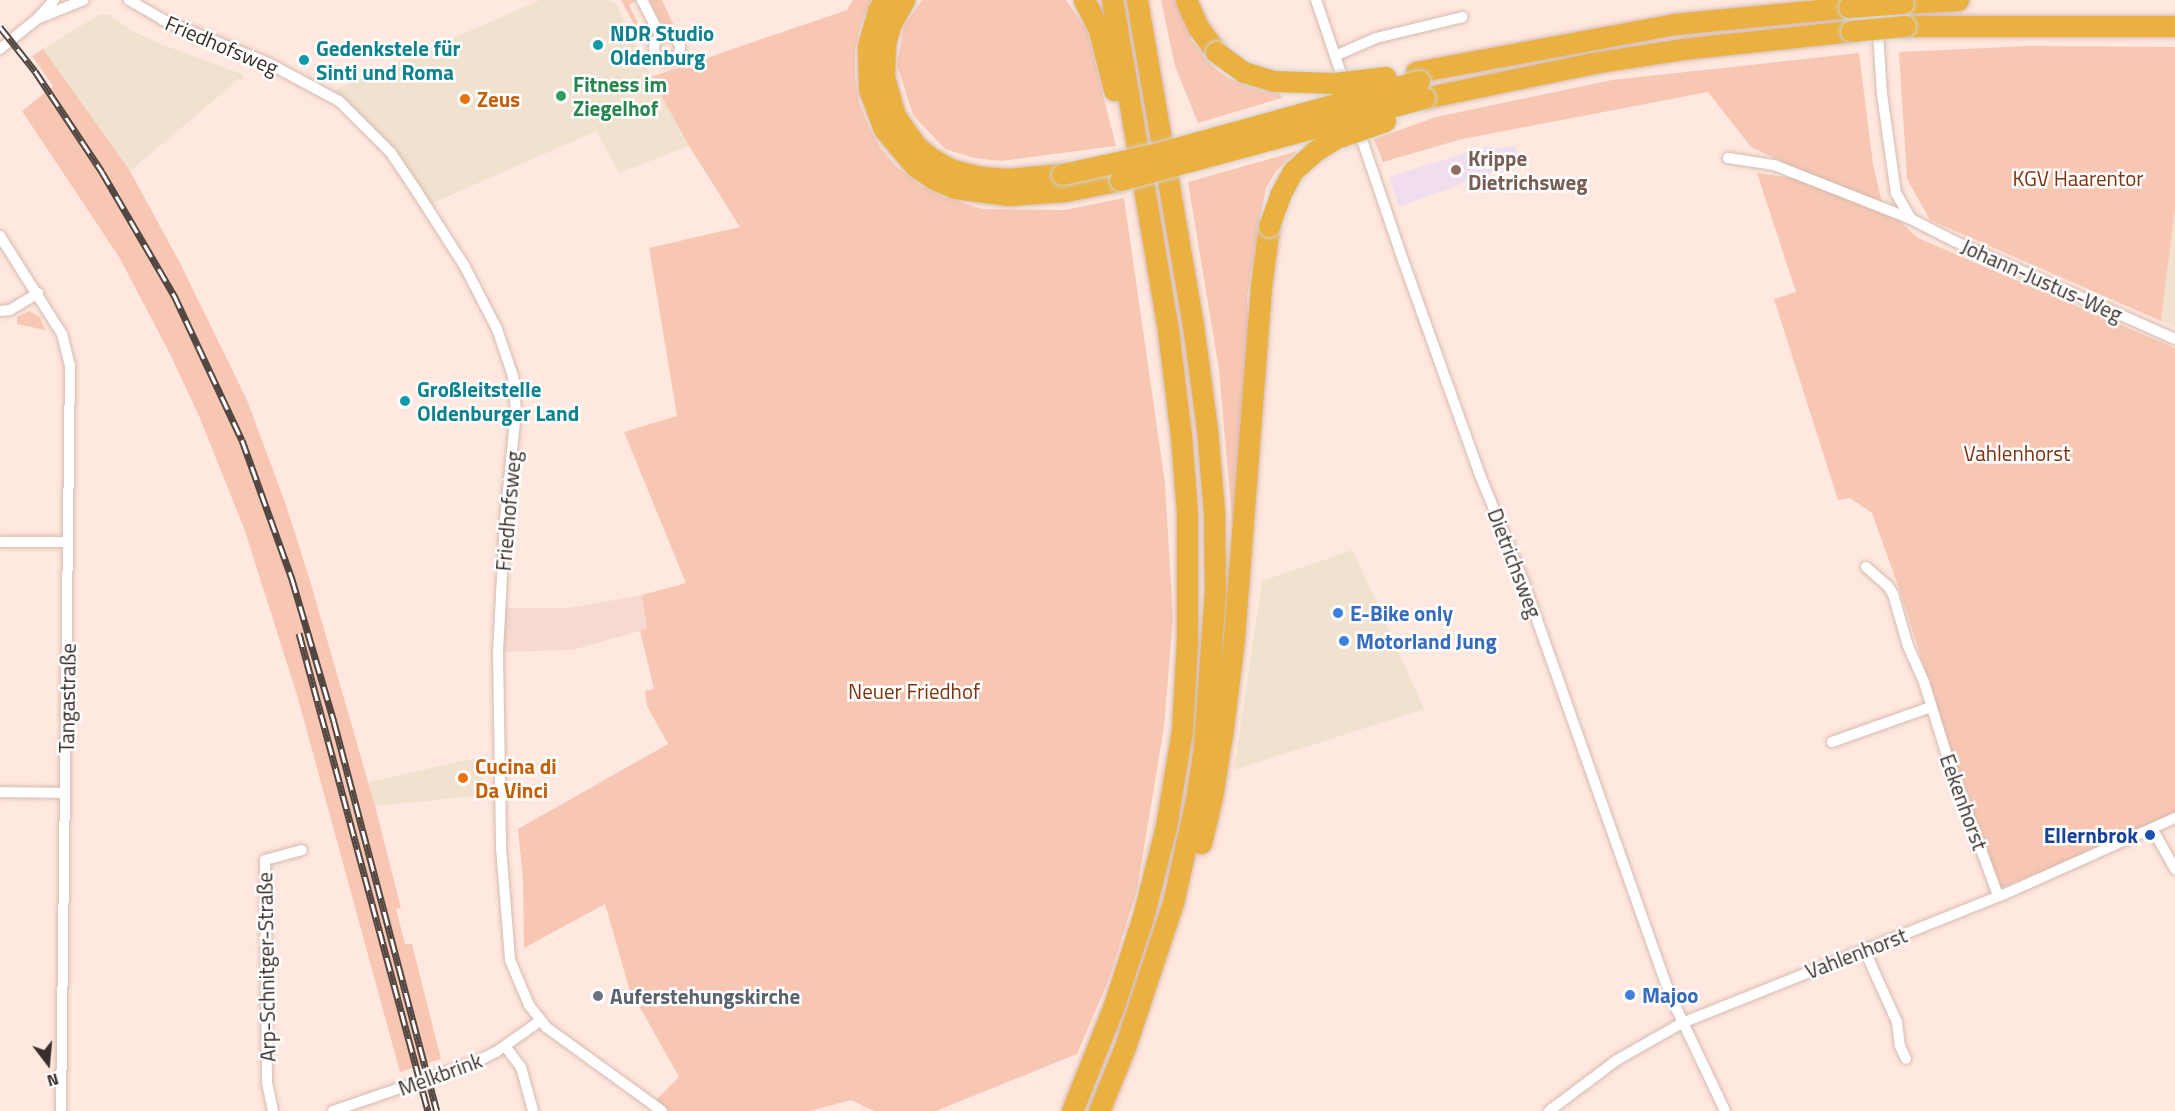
<!DOCTYPE html>
<meta charset="utf-8">
<style>
body{margin:0}
#map{position:relative;width:2175px;height:1111px;overflow:hidden;background:#ffe8df;font-family:"Titillium Web",sans-serif}
div>[style]{position:absolute}
[style*='--x']{left:calc(var(--x)*1px);top:calc(var(--y)*1px);width:calc(var(--w)*1px);rotate:calc(var(--a)*1deg)}
.commercial>*{inset:0;background:#f0e2ce}
.built>*{inset:0;background:#f6dacf}
.education>*{inset:0;background:#f0dded}
.green>*{inset:0;background:#f8c7b4}
.roads{filter:drop-shadow(0 0 2px #d6bbb0) drop-shadow(0 0 2px #d6bbb0)}
.street>*{height:10px;margin:-5px;padding:0 5px;transform-origin:5px;border-radius:5px;background:#fff}
.street>.ring{margin:-5px;padding:0;box-sizing:content-box;background:none;border:10px solid #fff;border-radius:50%}
.highway>*{height:21px;margin:-10.5px;padding:0 10.5px;transform-origin:10.5px;border-radius:10.5px;background:#eab140}
.rail>*{height:7px;margin-top:-3.5px;transform-origin:0;background:repeating-linear-gradient(90deg,#fff 0 14px,#534742 0 28px);box-sizing:border-box;border-block:2px solid #534742}
.bridges{filter:drop-shadow(0 0 2px #d3d1d0) drop-shadow(0 0 2px #d3d1d0)}
.highway-bridge>*{height:21px;margin:-10.5px;padding:0 10.5px;transform-origin:10.5px;border-radius:10.5px;background:#eab140}
.dots>*{width:16px;height:16px;translate:-50% -50%;box-sizing:border-box;border:3px solid #fff;border-radius:50%}
span{translate:-50% -50%;white-space:nowrap;text-align:center;line-height:1.15;-webkit-text-stroke:5px #fff;paint-order:stroke}
.culture-label{font-size:21px;color:#0d838f;font-weight:700}
.left{translate:0 -50%;text-align:left}
.street-label{font-size:21px;color:#392e2a}
.leisure-label{font-size:21px;color:#27864d;font-weight:700}
.food-label{font-size:21px;color:#c56008;font-weight:700}
.education-label{font-size:21px;color:#785e54;font-weight:700}
.park-label{font-size:21px;color:#80330d}
.shop-label{font-size:21px;color:#366cbe;font-weight:700}
.transit-label{font-size:21px;color:#164399;font-weight:700}
.right{translate:-100% -50%;text-align:right}
.worship-label{font-size:21px;color:#5b616d;font-weight:700}
.north{position:absolute;left:18px;top:1033px;width:60px;height:60px;-webkit-text-stroke:4px #fff;paint-order:stroke;rotate:164deg;font-size:16px;font-weight:700;line-height:24px;text-align:center;color:#392e2a}
.north::after{content:'';display:block;margin:auto;width:21px;height:27px;background:#392e2a;clip-path:polygon(50% 0,100% 100%,50% 72%,0 100%)}
</style>
<div id="map">
<div class="commercial">
<i style="clip-path:polygon(540px 0,608px 0,617px 5px,651px 77px,689px 146px,619px 173px,596px 131px,426px 206px,391px 153px,328px 93px)"></i>
<i style="clip-path:polygon(100px 14px,110px 15px,134px 32px,158px 43px,242px 74px,244px 80px,239px 79px,130px 171px,43px 49px)"></i>
<i style="clip-path:polygon(2175px 209px,2175px 326px,2161px 321px)"></i>
<i style="clip-path:polygon(1353px 550px,1424px 709px,1234px 770px,1262px 581px)"></i>
<i style="clip-path:polygon(480px 757px,485px 795px,375px 806px,369px 782px)"></i>
</div>
<div class="built">
<i style="clip-path:polygon(642px 595px,647px 628px,640px 631px,572px 650px,498px 652px,500px 608px,569px 608px)"></i>
</div>
<div class="education">
<i style="clip-path:polygon(1488px 146px,1498px 149px,1515px 146px,1520px 162px,1399px 207px,1389px 177px)"></i>
</div>
<div class="green">
<i style="clip-path:polygon(621px 0,638px 0,629px 5px,639px 25px,648px 21px,651px 33px,645px 45px)"></i>
<i style="clip-path:polygon(650px 0,662px 0,676px 30px,662px 26px)"></i>
<i style="clip-path:polygon(853px 0,871px 0,861px 23px,855px 50px,855px 76px,859px 102px,869px 127px,880px 147px,896px 166px,918px 184px,943px 197px,983px 209px,1065px 210px,1124px 198px,1165px 483px,1173px 618px,1164px 727px,1137px 890px,1109px 979px,1077px 1054px,936px 1111px,874px 1111px,851px 1100px,810px 1111px,662px 1111px,652px 1104px,679px 1077px,629px 988px,605px 904px,524px 948px,523px 879px,518px 829px,668px 744px,647px 706px,645px 691px,654px 689px,640px 631px,647px 628px,642px 595px,686px 583px,624px 432px,677px 416px,649px 248px,740px 227px,689px 146px,651px 77px,847px 10px)"></i>
<i style="clip-path:polygon(922px 0,1066px 0,1087px 31px,1116px 146px,1001px 161px,974px 158px,945px 149px,913px 115px,897px 65px,904px 26px)"></i>
<i style="clip-path:polygon(1161px 0,1178px 0,1191px 40px,1211px 65px,1230px 79px,1279px 91px,1282px 98px,1198px 123px,1175px 66px)"></i>
<i style="clip-path:polygon(2029px 46px,2175px 47px,2175px 209px,2161px 321px,1930px 220px,1907px 179px,1899px 52px)"></i>
<i style="clip-path:polygon(43px 49px,130px 171px,180px 263px,247px 400px,286px 505px,311px 584px,375px 806px,401px 908px,396px 909px,405px 944px,412px 944px,441px 1059px,400px 1072px,297px 695px,245px 531px,199px 416px,170px 354px,119px 257px,22px 111px,53px 86px,32px 56px)"></i>
<i style="clip-path:polygon(1859px 53px,1873px 164px,1882px 203px,1810px 175px,1751px 147px,1708px 92px,1462px 139px,1383px 162px,1374px 139px,1436px 117px,1612px 80px)"></i>
<i style="clip-path:polygon(1298px 151px,1276px 171px,1266px 188px,1247px 296px,1249px 334px,1233px 529px,1219px 370px,1188px 182px)"></i>
<i style="clip-path:polygon(1757px 173px,1793px 178px,1897px 219px,1918px 238px,2175px 348px,2175px 813px,2147px 829px,1999px 889px,1970px 812px,1902px 597px,1872px 513px,1850px 498px,1838px 500px,1774px 299px,1796px 292px)"></i>
<i style="clip-path:polygon(29px 311px,40px 317px,45px 330px,17px 324px,17px 317px)"></i>
</div>
<div class="roads">
<div class="street">
<i style="--x:129;--y:0;--w:39;--a:30"></i>
<i style="--x:163;--y:20;--w:113;--a:22.3"></i>
<i style="--x:268;--y:63;--w:81;--a:28.2"></i>
<i style="--x:339;--y:101;--w:74;--a:45"></i>
<i style="--x:391;--y:153;--w:37;--a:56"></i>
<i style="--x:412;--y:184;--w:98;--a:57.4"></i>
<i style="--x:465;--y:267;--w:70;--a:62.7"></i>
<i style="--x:497;--y:329;--w:50;--a:71.2"></i>
<i style="--x:513;--y:376;--w:35;--a:85"></i>
<i style="--x:516;--y:411;--w:109;--a:95.8"></i>
<i style="--x:505;--y:519;--w:133;--a:93"></i>
<i style="--x:498;--y:652;--w:195;--a:89.1"></i>
<i style="--x:501;--y:847;--w:113;--a:85.4"></i>
<i style="--x:510;--y:960;--w:49;--a:67.1"></i>
<i style="--x:529;--y:1005;--w:28;--a:52"></i>
<i style="--x:546;--y:1027;--w:143;--a:35.9"></i>
<i style="--x:642;--y:0;--w:42;--a:62.8"></i>
<i style="--x:1316;--y:0;--w:90;--a:71.2"></i>
<i style="--x:1876;--y:2;--w:92;--a:86.3"></i>
<i style="--x:1882;--y:94;--w:100;--a:82"></i>
<i style="--x:1896;--y:193;--w:30;--a:60"></i>
<i style="--x:1911;--y:219;--w:48;--a:27.1"></i>
<i style="--x:1954;--y:241;--w:242;--a:23.9"></i>
<i style="--x:39;--y:18;--w:48;--a:-21.8"></i>
<i class="ring" style="left:654px;top:35px;width:16px;height:16px"></i>
<i style="--x:0;--y:49;--w:49;--a:-39.2"></i>
<i style="--x:38;--y:18;--w:24;--a:-48"></i>
<i style="--x:1335;--y:56;--w:45;--a:-23.7"></i>
<i style="--x:1376;--y:38;--w:89;--a:-13.6"></i>
<i style="--x:1358;--y:128;--w:139;--a:71.2"></i>
<i style="--x:1403;--y:260;--w:228;--a:70.3"></i>
<i style="--x:1480;--y:475;--w:117;--a:67.8"></i>
<i style="--x:1524;--y:583;--w:437;--a:70.5"></i>
<i style="--x:1670;--y:995;--w:128;--a:64.6"></i>
<i style="--x:1728;--y:158;--w:47;--a:8.7"></i>
<i style="--x:1774;--y:165;--w:147;--a:21.5"></i>
<i style="--x:0;--y:236;--w:116;--a:57.7"></i>
<i style="--x:62;--y:334;--w:32;--a:76"></i>
<i style="--x:70;--y:365;--w:746;--a:90.69"></i>
<i style="--x:0;--y:311;--w:10;--a:-6"></i>
<i style="--x:10;--y:310;--w:33;--a:-31"></i>
<i style="--x:0;--y:542;--w:67;--a:0"></i>
<i style="--x:1866;--y:567;--w:29;--a:41"></i>
<i style="--x:1888;--y:586;--w:9;--a:58"></i>
<i style="--x:1893;--y:594;--w:54;--a:73.9"></i>
<i style="--x:1908;--y:646;--w:39;--a:66"></i>
<i style="--x:1924;--y:682;--w:81;--a:72.7"></i>
<i style="--x:1948;--y:759;--w:146;--a:69.9"></i>
<i style="--x:1832;--y:742;--w:105;--a:-19.5"></i>
<i style="--x:0;--y:792;--w:65;--a:0.9"></i>
<i style="--x:2153;--y:830;--w:45;--a:60.6"></i>
<i style="--x:1864;--y:949;--w:80;--a:65.7"></i>
<i style="--x:1897;--y:1022;--w:24;--a:83"></i>
<i style="--x:1900;--y:1046;--w:14;--a:65"></i>
<i style="--x:505;--y:1046;--w:26;--a:53"></i>
<i style="--x:521;--y:1067;--w:46;--a:74.7"></i>
<i style="--x:273;--y:1111;--w:29;--a:-102"></i>
<i style="--x:267;--y:1083;--w:223;--a:-90.5"></i>
<i style="--x:265;--y:860;--w:38;--a:-15"></i>
<i style="--x:333;--y:1111;--w:151;--a:-18.9"></i>
<i style="--x:476;--y:1062;--w:22;--a:-27"></i>
<i style="--x:496;--y:1052;--w:54;--a:-35.2"></i>
<i style="--x:1549;--y:1111;--w:85;--a:-36.9"></i>
<i style="--x:1617;--y:1060;--w:75;--a:-29.6"></i>
<i style="--x:1682;--y:1023;--w:348;--a:-21.8"></i>
<i style="--x:2005;--y:894;--w:186;--a:-24.1"></i>
</div>
<div class="highway">
<i style="--x:884;--y:0;--w:13;--a:119"></i>
<i style="--x:878;--y:11;--w:37;--a:106"></i>
<i style="--x:868;--y:47;--w:42;--a:88.6"></i>
<i style="--x:869;--y:89;--w:43;--a:69.4"></i>
<i style="--x:884;--y:129;--w:48;--a:50"></i>
<i style="--x:915;--y:166;--w:23;--a:34"></i>
<i style="--x:934;--y:179;--w:23;--a:23"></i>
<i style="--x:955;--y:188;--w:53;--a:7.5"></i>
<i style="--x:1008;--y:195;--w:57;--a:-4"></i>
<i style="--x:1065;--y:191;--w:56;--a:-11.3"></i>
<i style="--x:904;--y:0;--w:29;--a:119"></i>
<i style="--x:890;--y:25;--w:20;--a:105"></i>
<i style="--x:885;--y:44;--w:33;--a:92"></i>
<i style="--x:884;--y:77;--w:41;--a:74.2"></i>
<i style="--x:895;--y:116;--w:38;--a:55"></i>
<i style="--x:917;--y:147;--w:19;--a:39"></i>
<i style="--x:932;--y:159;--w:23;--a:29"></i>
<i style="--x:952;--y:170;--w:29;--a:14"></i>
<i style="--x:980;--y:177;--w:28;--a:4"></i>
<i style="--x:1008;--y:179;--w:54;--a:-5.3"></i>
<i style="--x:1084;--y:0;--w:30;--a:63"></i>
<i style="--x:1098;--y:27;--w:65;--a:75.7"></i>
<i style="--x:1186;--y:0;--w:30;--a:66"></i>
<i style="--x:1198;--y:27;--w:31;--a:54"></i>
<i style="--x:1903;--y:3;--w:55;--a:-3.1"></i>
<i style="--x:1905;--y:26;--w:270;--a:0"></i>
<i style="--x:1416;--y:72;--w:262;--a:-10.5"></i>
<i style="--x:1674;--y:24;--w:176;--a:-5.5"></i>
<i style="--x:1424;--y:98;--w:173;--a:-11.7"></i>
<i style="--x:1593;--y:63;--w:90;--a:-8.9"></i>
<i style="--x:1682;--y:49;--w:170;--a:-6.1"></i>
<i style="--x:1201;--y:843;--w:47;--a:-76.6"></i>
<i style="--x:1212;--y:797;--w:70;--a:-80.9"></i>
<i style="--x:1223;--y:728;--w:91;--a:-83"></i>
<i style="--x:1234;--y:638;--w:353;--a:-85.6"></i>
<i style="--x:1261;--y:286;--w:61;--a:-82.4"></i>
<i style="--x:1072;--y:1111;--w:111;--a:-68.3"></i>
<i style="--x:1113;--y:1008;--w:96;--a:-71.8"></i>
<i style="--x:1143;--y:917;--w:94;--a:-75.8"></i>
<i style="--x:1166;--y:826;--w:97;--a:-80.5"></i>
<i style="--x:1182;--y:730;--w:90;--a:-86.8"></i>
<i style="--x:1187;--y:640;--w:128;--a:-90"></i>
<i style="--x:1187;--y:512;--w:76;--a:-94.5"></i>
<i style="--x:1181;--y:436;--w:107;--a:-97"></i>
<i style="--x:1168;--y:330;--w:335;--a:-99.6"></i>
<i style="--x:1099;--y:1111;--w:69;--a:-67.9"></i>
<i style="--x:1125;--y:1047;--w:152;--a:-71.6"></i>
<i style="--x:1173;--y:903;--w:106;--a:-77.4"></i>
<i style="--x:1196;--y:800;--w:54;--a:-81.4"></i>
<i style="--x:1204;--y:747;--w:156;--a:-86"></i>
<i style="--x:1215;--y:591;--w:79;--a:-90.7"></i>
<i style="--x:1214;--y:512;--w:83;--a:-94.8"></i>
<i style="--x:1207;--y:429;--w:105;--a:-97.7"></i>
<i style="--x:1193;--y:325;--w:330;--a:-99.8"></i>
</div>
</div>
<div class="rail">
<i style="--x:0;--y:27;--w:56;--a:51.5"></i>
<i style="--x:35;--y:71;--w:121;--a:56.4"></i>
<i style="--x:102;--y:172;--w:143;--a:59.7"></i>
<i style="--x:174;--y:295;--w:160;--a:64.9"></i>
<i style="--x:242;--y:440;--w:148;--a:70.2"></i>
<i style="--x:292;--y:579;--w:149;--a:73.6"></i>
<i style="--x:334;--y:722;--w:402;--a:75.2"></i>
<i style="--x:299;--y:633;--w:495;--a:74.9"></i>
</div>
<div class="bridges">
<div class="highway-bridge">
<i style="--x:1849;--y:7;--w:54;--a:-4.2"></i>
<i style="--x:1851;--y:31;--w:54;--a:-5.3"></i>
<i style="--x:1216;--y:52;--w:34;--a:36"></i>
<i style="--x:1244;--y:72;--w:30;--a:17"></i>
<i style="--x:1273;--y:81;--w:61;--a:1.9"></i>
<i style="--x:1334;--y:83;--w:52;--a:-6.6"></i>
<i style="--x:1062;--y:174;--w:94;--a:-12.3"></i>
<i style="--x:1154;--y:154;--w:275;--a:-15.4"></i>
<i style="--x:1120;--y:180;--w:315;--a:-15.1"></i>
<i style="--x:1269;--y:226;--w:33;--a:-70"></i>
<i style="--x:1280;--y:195;--w:27;--a:-62"></i>
<i style="--x:1293;--y:171;--w:30;--a:-42"></i>
<i style="--x:1315;--y:151;--w:25;--a:-32"></i>
<i style="--x:1336;--y:138;--w:52;--a:-19.1"></i>
</div>
</div>
<div class="dots">
<i style="left:598px;top:45px;background:#0f9aa8"></i>
<i style="left:304px;top:60px;background:#0f9aa8"></i>
<i style="left:561px;top:96px;background:#2e9e5b"></i>
<i style="left:465px;top:99px;background:#e8710a"></i>
<i style="left:1456px;top:170px;background:#8d6e63"></i>
<i style="left:405px;top:401px;background:#0f9aa8"></i>
<i style="left:1338px;top:613px;background:#3f7fe0"></i>
<i style="left:1344px;top:641px;background:#3f7fe0"></i>
<i style="left:463px;top:778px;background:#e8710a"></i>
<i style="left:2150px;top:835px;background:#1a4fb4"></i>
<i style="left:1630px;top:995px;background:#3f7fe0"></i>
<i style="left:598px;top:996px;background:#6b7280"></i>
</div>
<div class="culture-label">
<span class="left" style="left:610px;top:45px">NDR Studio<br>Oldenburg</span>
<span class="left" style="left:316px;top:60px">Gedenkstele für<br>Sinti und Roma</span>
<span class="left" style="left:417px;top:401px">Großleitstelle<br>Oldenburger Land</span>
</div>
<div class="street-label">
<span style="left:222px;top:45px;rotate:23deg">Friedhofsweg</span>
<span style="left:2042px;top:280px;rotate:24deg">Johann-Justus-Weg</span>
<span style="left:508px;top:511px;rotate:-85deg">Friedhofsweg</span>
<span style="left:1515px;top:563px;rotate:69deg">Dietrichsweg</span>
<span style="left:67px;top:698px;rotate:-89deg">Tangastraße</span>
<span style="left:1964px;top:802px;rotate:70deg">Eekenhorst</span>
<span style="left:1856px;top:953px;rotate:-21deg">Vahlenhorst</span>
<span style="left:266px;top:967px;rotate:-91deg">Arp-Schnitger-Straße</span>
<span style="left:440px;top:1074px;rotate:-20deg">Melkbrink</span>
</div>
<div class="leisure-label">
<span class="left" style="left:573px;top:96px">Fitness im<br>Ziegelhof</span>
</div>
<div class="food-label">
<span class="left" style="left:477px;top:99px">Zeus</span>
<span class="left" style="left:475px;top:778px">Cucina di<br>Da Vinci</span>
</div>
<div class="education-label">
<span class="left" style="left:1468px;top:170px">Krippe<br>Dietrichsweg</span>
</div>
<div class="park-label">
<span style="left:2078px;top:178px">KGV Haarentor</span>
<span style="left:2017px;top:453px">Vahlenhorst</span>
<span style="left:914px;top:691px">Neuer Friedhof</span>
</div>
<div class="shop-label">
<span class="left" style="left:1350px;top:613px">E-Bike only</span>
<span class="left" style="left:1356px;top:641px">Motorland Jung</span>
<span class="left" style="left:1642px;top:995px">Majoo</span>
</div>
<div class="transit-label">
<span class="right" style="left:2138px;top:835px">Ellernbrok</span>
</div>
<div class="worship-label">
<span class="left" style="left:610px;top:996px">Auferstehungskirche</span>
</div>
<div class="north">N</div>
</div>
